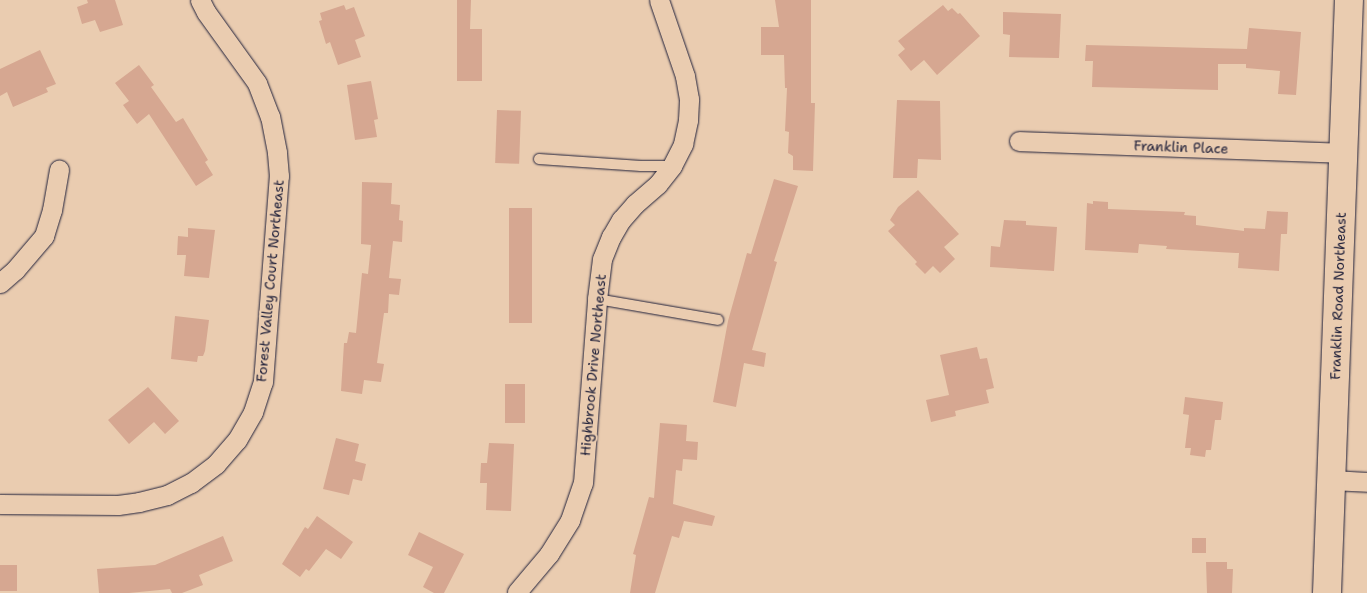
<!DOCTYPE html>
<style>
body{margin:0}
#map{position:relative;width:1367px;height:593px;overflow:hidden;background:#eaccb0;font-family:"Shantell Sans",sans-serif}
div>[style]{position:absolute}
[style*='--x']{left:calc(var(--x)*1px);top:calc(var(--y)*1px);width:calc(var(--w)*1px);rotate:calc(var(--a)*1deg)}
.building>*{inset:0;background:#d6a791;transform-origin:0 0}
.roads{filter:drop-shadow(0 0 1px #22223b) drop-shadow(0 0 1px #22223b)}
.lane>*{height:10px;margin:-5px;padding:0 5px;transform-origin:5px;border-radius:5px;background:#eaccb0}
.street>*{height:19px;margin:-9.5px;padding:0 9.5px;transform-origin:9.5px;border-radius:9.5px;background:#eaccb0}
.secondary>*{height:28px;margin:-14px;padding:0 14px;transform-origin:14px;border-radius:14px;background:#eaccb0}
span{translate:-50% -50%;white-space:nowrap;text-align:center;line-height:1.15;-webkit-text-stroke:4px #eaccb0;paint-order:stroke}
.street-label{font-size:14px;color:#22223b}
</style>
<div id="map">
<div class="building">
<i style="clip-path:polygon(87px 0,115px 0,123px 25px,100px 32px,95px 20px,82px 24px,77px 7px,88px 3px)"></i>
<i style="clip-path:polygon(457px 0,471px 0,470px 29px,482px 29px,482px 81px,457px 81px)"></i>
<i style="clip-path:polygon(775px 0,811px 0,811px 103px,815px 103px,813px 171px,793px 170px,793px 156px,788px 153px,789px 132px,785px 131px,787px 88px,785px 88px,784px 55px,761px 55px,761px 27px,779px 27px)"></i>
<i style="clip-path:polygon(344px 5px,346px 10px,354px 7px,365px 36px,355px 40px,361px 57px,338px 65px,330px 42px,326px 44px,319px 21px,322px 20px,320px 13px)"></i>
<i style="clip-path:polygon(943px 5px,948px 11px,952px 8px,958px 14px,960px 13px,980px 36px,937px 75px,924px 60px,911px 71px,898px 55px,905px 49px,898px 41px)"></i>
<i style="clip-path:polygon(1003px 12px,1061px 14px,1059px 58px,1009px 57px,1010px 35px,1003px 34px)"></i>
<i style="clip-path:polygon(1249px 28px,1301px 32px,1296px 95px,1278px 94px,1280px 71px,1246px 68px,1246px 64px,1218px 64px,1218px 90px,1092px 87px,1093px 61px,1085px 61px,1086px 45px,1247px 49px)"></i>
<i style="clip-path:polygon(40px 50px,56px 84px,46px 88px,48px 92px,13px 107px,7px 92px,0 96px,0 69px)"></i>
<i style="clip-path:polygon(139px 65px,154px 85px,151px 87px,176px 122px,183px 118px,208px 160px,205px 162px,213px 175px,196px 186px,149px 114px,137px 124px,123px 105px,129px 101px,115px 83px)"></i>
<i style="clip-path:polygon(371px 81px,378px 119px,374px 120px,377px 137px,355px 140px,347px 85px)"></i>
<i style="clip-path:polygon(897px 100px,940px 101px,941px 160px,918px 159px,917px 178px,893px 178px)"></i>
<i style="left:497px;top:110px;width:24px;height:53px;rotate:2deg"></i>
<i style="clip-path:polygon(774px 179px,798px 186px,774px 261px,777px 262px,752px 350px,766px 353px,764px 367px,744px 363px,736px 407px,713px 402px,728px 321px,747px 253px,751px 254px)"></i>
<i style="clip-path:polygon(362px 182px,392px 183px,391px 204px,400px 205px,399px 220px,403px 221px,402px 242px,393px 241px,389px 278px,401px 279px,399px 295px,389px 294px,388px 313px,384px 313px,377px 363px,384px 364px,381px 382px,364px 380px,362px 394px,341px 391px,344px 343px,347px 343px,349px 332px,356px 333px,362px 273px,368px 274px,371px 245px,361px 244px)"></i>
<i style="clip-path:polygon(918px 190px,959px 234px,944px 247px,955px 259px,940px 273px,933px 266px,925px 274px,915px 264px,917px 262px,888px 231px,895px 225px,890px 220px,898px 207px)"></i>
<i style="clip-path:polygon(1093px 201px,1108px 202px,1108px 209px,1185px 212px,1184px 215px,1196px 216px,1196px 225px,1244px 231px,1244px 228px,1265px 229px,1267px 211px,1288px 212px,1287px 234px,1281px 234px,1279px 271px,1238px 268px,1239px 253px,1236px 253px,1166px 249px,1167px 246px,1139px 244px,1138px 253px,1085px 250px,1087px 203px,1093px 204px)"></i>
<i style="left:509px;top:208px;width:23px;height:115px"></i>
<i style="clip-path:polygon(1004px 220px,1026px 221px,1026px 225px,1057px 227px,1054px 271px,990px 267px,991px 246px,1000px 247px)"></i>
<i style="clip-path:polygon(188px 228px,215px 230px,209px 278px,184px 276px,186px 255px,177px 255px,178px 236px,188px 237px)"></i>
<i style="clip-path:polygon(175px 316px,209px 320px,205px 351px,203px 356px,198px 356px,197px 362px,171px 359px)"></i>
<i style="clip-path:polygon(977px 347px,980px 359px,987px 358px,994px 388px,986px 390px,989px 403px,955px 411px,956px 416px,931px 422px,926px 400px,949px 395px,940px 355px)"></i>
<i style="left:505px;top:384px;width:20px;height:39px"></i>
<i style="clip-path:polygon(148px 387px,179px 421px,165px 434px,154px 422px,129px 444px,108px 420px)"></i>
<i style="clip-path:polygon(1185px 397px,1223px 402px,1221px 420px,1215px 420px,1211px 450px,1206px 450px,1205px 457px,1190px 455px,1191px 448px,1185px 448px,1189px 415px,1183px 414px)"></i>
<i style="clip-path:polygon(660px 423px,687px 425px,686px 441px,698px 442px,697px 460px,683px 459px,682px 471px,676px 470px,673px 504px,715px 516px,712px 526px,684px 521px,679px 538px,672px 536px,655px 593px,630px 593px,636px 555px,633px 554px,649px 497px,654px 498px)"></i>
<i style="clip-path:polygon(336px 438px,359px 444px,355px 461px,366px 464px,362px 481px,353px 479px,349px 495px,323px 489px)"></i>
<i style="clip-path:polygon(489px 443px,514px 444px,511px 511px,486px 510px,487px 483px,480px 483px,481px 463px,487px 463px)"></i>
<i style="clip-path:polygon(317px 516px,353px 542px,341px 559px,326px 549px,309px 571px,306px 569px,300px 577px,282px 564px,305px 527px,308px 529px)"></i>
<i style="clip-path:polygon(419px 532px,464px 554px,444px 593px,434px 593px,423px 587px,433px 567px,408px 555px)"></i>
<i style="clip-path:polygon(223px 536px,233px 561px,199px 575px,203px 585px,182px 593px,172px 593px,170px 589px,129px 593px,99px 593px,97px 569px,155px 565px)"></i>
<i style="left:1192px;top:538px;width:14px;height:15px"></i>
<i style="clip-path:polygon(1206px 562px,1227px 562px,1227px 569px,1233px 569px,1232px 593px,1207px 593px)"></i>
<i style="left:0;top:565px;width:17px;height:26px"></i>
</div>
<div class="roads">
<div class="lane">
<i style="--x:539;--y:159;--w:102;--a:3.9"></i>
<i style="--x:641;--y:166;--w:31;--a:0"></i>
<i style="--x:597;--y:299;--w:123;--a:9.8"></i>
</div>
<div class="street">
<i style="--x:1019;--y:141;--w:325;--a:2.1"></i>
<i style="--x:0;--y:283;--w:20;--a:-41"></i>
<i style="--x:15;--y:270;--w:45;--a:-49.5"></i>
<i style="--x:44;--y:236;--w:27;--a:-73"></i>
<i style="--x:52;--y:210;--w:41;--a:-80.1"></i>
<i style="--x:1331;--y:480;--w:36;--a:3"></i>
<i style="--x:0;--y:504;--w:118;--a:0.5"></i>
<i style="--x:118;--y:505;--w:21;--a:-8"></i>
<i style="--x:139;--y:502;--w:29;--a:-14"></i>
<i style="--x:167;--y:495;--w:27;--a:-27"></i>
<i style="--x:191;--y:483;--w:31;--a:-37"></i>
<i style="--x:216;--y:464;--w:32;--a:-49"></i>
<i style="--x:237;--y:440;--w:32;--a:-60"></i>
<i style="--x:253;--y:412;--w:32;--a:-72"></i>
<i style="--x:263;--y:382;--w:207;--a:-85.6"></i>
<i style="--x:279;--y:176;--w:24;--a:-95"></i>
<i style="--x:277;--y:152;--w:36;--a:-101"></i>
<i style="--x:270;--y:117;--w:36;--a:-111"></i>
<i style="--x:257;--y:83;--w:87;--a:-125.7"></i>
<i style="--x:206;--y:12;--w:13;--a:-117"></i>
<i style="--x:517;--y:592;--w:50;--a:-49.9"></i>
<i style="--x:549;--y:554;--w:40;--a:-58"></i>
<i style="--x:570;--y:520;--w:39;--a:-71"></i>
<i style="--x:583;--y:483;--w:185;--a:-85.6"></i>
<i style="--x:597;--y:299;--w:40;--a:-82.9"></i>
<i style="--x:602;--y:259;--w:24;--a:-68"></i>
<i style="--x:611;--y:237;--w:20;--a:-60"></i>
<i style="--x:621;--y:220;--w:21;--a:-49"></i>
<i style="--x:635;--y:204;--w:30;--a:-41"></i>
<i style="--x:658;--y:184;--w:23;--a:-52"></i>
<i style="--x:672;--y:166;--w:25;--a:-63"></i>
<i style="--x:683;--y:144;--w:25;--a:-78"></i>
<i style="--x:688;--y:120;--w:21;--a:-87"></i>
<i style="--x:689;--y:99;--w:23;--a:-100"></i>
<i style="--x:685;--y:76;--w:80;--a:-108.9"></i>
</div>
<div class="secondary">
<i style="--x:1327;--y:593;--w:593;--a:-87.88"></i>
</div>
</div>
<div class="street-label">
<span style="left:1181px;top:147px;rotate:2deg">Franklin Place</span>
<span style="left:270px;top:281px;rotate:-85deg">Forest Valley Court Northeast</span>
<span style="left:1338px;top:296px;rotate:-88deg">Franklin Road Northeast</span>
<span style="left:593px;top:365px;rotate:-85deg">Highbrook Drive Northeast</span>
</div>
</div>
